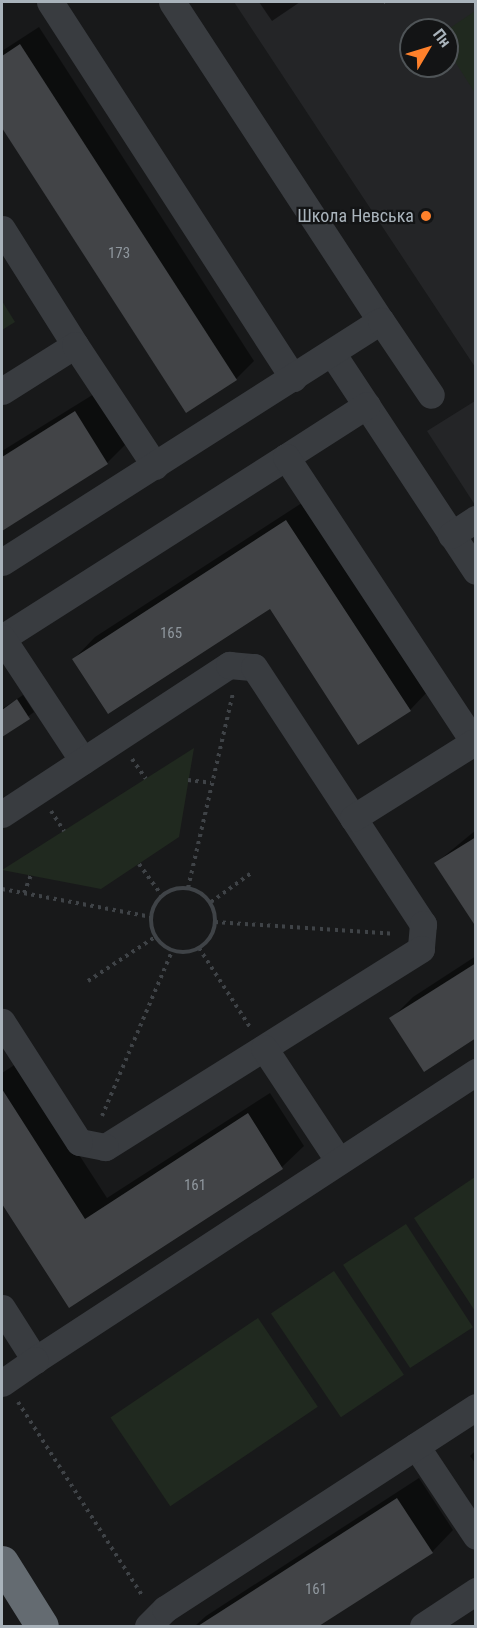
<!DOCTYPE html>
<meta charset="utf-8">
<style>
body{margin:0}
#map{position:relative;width:477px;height:1628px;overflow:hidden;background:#18191a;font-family:"Roboto Condensed",sans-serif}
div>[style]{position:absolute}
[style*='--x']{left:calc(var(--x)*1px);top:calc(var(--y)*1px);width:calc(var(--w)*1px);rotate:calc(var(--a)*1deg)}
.built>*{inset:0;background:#242527}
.green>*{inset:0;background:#20291f;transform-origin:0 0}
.shadow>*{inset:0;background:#0007}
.building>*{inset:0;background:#424447}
.path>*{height:4px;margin-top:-2px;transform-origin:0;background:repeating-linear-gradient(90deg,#3f4347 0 3px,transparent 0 7.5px)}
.path>.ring{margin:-2px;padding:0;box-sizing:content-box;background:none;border:4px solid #3f4347;border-radius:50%}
.minor>*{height:27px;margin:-13.5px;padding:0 13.5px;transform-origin:13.5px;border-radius:13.5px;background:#393c40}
.highway>*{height:33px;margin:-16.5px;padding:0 16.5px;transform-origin:16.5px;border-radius:16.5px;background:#646b71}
.dots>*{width:16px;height:16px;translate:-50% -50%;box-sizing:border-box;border:3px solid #131415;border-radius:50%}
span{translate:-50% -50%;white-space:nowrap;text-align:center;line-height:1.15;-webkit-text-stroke:4.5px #131415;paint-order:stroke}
.number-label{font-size:15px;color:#8f979e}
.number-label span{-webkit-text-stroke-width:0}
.poi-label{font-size:18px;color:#a9b3bb}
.right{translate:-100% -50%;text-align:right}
.frame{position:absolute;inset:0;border:3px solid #a9b3bb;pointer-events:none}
.north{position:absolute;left:399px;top:18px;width:60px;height:60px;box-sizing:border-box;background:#131415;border:2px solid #4f5457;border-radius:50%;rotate:52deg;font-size:16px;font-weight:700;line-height:24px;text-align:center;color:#a9b3bb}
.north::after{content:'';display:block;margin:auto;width:21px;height:27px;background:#ff812b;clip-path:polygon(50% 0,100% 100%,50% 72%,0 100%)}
</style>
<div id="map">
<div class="built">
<i style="clip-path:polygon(evenodd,234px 2px,475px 2px,475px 367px,234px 2px,411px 30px,447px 30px,447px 66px,411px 66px,411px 30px)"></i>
<i style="clip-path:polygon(475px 401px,475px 505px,427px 431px)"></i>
</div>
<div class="green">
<i style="clip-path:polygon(475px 11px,475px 93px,447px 49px,447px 30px)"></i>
<i style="clip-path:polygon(2px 301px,15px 322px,2px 330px)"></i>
<i style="clip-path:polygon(194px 748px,179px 837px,101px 889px,2px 870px)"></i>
<i style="clip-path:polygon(475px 1177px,475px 1311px,414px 1218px)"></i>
<i style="left:406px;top:1224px;width:123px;height:75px;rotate:57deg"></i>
<i style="left:334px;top:1271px;width:125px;height:76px;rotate:56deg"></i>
<i style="left:258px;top:1318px;width:107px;height:178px;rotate:56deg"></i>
</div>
<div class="shadow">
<i style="clip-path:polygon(259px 2px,300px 2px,272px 21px)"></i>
<i style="clip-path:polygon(39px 27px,254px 361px,236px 379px,186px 411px,2px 125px,2px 51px)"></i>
<i style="clip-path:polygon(94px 394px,125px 445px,107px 463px,2px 529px,2px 451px)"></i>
<i style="clip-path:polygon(308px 499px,431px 688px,410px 710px,270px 607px,74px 659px,95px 637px)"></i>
<i style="clip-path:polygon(23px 695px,34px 712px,6px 733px,2px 709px)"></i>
<i style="clip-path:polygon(476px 830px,476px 924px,436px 863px)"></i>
<i style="clip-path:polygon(476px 956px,476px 1036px,391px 1019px,413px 997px)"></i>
<i style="clip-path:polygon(19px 1062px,107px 1198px,270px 1093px,304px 1146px,282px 1167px,69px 1306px,2px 1201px,2px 1073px)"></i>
<i style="clip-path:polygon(476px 1450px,476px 1464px,470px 1456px)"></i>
<i style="clip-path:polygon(419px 1478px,453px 1530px,432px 1552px,316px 1626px,195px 1626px,206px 1616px)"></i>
</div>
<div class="building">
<i style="clip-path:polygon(20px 44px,237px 380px,186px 413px,2px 128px,2px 56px)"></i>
<i style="clip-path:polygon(75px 411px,108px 464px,2px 531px,2px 457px)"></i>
<i style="clip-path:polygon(286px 520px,411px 711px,358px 745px,270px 609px,108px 714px,72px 659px)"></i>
<i style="clip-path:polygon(17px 699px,30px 719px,2px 737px,2px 710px)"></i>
<i style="clip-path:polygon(476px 837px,476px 927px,434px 863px)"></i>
<i style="clip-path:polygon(476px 963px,476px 1038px,424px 1072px,389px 1018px)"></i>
<i style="clip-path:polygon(2px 1089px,85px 1219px,248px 1113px,283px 1169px,69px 1308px,2px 1204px)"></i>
<i style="clip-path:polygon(397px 1498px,433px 1553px,319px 1626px,198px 1626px)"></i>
</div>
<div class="path">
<i style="--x:384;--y:2;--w:1;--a:0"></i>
<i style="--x:132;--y:759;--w:24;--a:55"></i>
<i style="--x:188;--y:780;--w:23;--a:7"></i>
<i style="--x:51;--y:811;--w:24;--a:57"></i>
<i style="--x:139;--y:864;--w:39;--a:54"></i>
<i class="ring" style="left:151px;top:888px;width:60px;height:60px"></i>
<i style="--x:188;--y:888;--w:200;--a:-77"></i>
<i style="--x:2;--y:889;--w:152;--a:10.6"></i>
<i style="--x:24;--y:893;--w:19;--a:-69"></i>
<i style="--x:211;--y:902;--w:49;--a:-35.9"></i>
<i style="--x:215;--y:922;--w:179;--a:3.8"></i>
<i style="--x:199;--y:948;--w:94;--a:57.2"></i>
<i style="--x:88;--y:981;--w:80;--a:-33.3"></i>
<i style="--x:102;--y:1116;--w:179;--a:-67"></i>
<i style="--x:18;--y:1402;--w:229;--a:57.3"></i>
</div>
<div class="minor">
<i style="--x:50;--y:2;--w:448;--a:57.1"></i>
<i style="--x:172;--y:2;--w:381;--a:56.8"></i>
<i style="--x:2;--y:229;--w:137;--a:57.8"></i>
<i style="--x:332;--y:353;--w:261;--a:56.6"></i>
<i style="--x:2;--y:391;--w:86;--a:-32.2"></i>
<i style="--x:75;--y:345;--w:145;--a:56.5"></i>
<i style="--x:286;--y:457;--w:96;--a:-32.7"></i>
<i style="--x:451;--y:535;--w:30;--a:-33"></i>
<i style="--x:2;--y:562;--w:449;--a:-32.5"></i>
<i style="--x:381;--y:321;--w:89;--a:56"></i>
<i style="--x:2;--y:638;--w:337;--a:-32.5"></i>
<i style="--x:286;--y:457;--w:345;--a:56.6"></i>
<i style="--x:2;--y:638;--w:147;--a:56.6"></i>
<i style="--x:2;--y:814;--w:272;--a:-33.3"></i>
<i style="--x:229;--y:665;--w:25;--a:5"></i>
<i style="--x:254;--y:667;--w:308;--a:56.7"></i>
<i style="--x:423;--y:924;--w:25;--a:95"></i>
<i style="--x:421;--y:949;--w:373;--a:147.9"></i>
<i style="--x:105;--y:1147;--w:26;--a:-169"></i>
<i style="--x:79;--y:1142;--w:143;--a:-122.7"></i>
<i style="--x:353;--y:818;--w:143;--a:-32.1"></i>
<i style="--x:264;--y:1048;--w:134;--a:56.5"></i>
<i style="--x:2;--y:1308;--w:62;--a:57.6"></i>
<i style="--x:35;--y:1360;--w:527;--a:-33.15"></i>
<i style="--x:2;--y:1383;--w:40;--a:-34.9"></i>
<i style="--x:416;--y:1446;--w:108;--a:56.3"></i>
<i style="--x:148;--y:1626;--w:24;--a:-45"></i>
<i style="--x:165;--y:1609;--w:371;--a:-33"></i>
<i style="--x:423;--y:1626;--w:64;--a:-33.4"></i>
</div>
<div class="highway">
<i style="--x:2;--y:1562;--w:75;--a:58"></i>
</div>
<div class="dots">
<i style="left:426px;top:216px;background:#ff812b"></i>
</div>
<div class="number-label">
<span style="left:119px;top:254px">173</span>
<span style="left:171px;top:634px">165</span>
<span style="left:195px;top:1186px">161</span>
<span style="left:316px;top:1590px">161</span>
</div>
<div class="poi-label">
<span class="right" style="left:414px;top:216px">Школа Невська</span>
</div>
<div class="frame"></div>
<div class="north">Пн</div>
</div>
